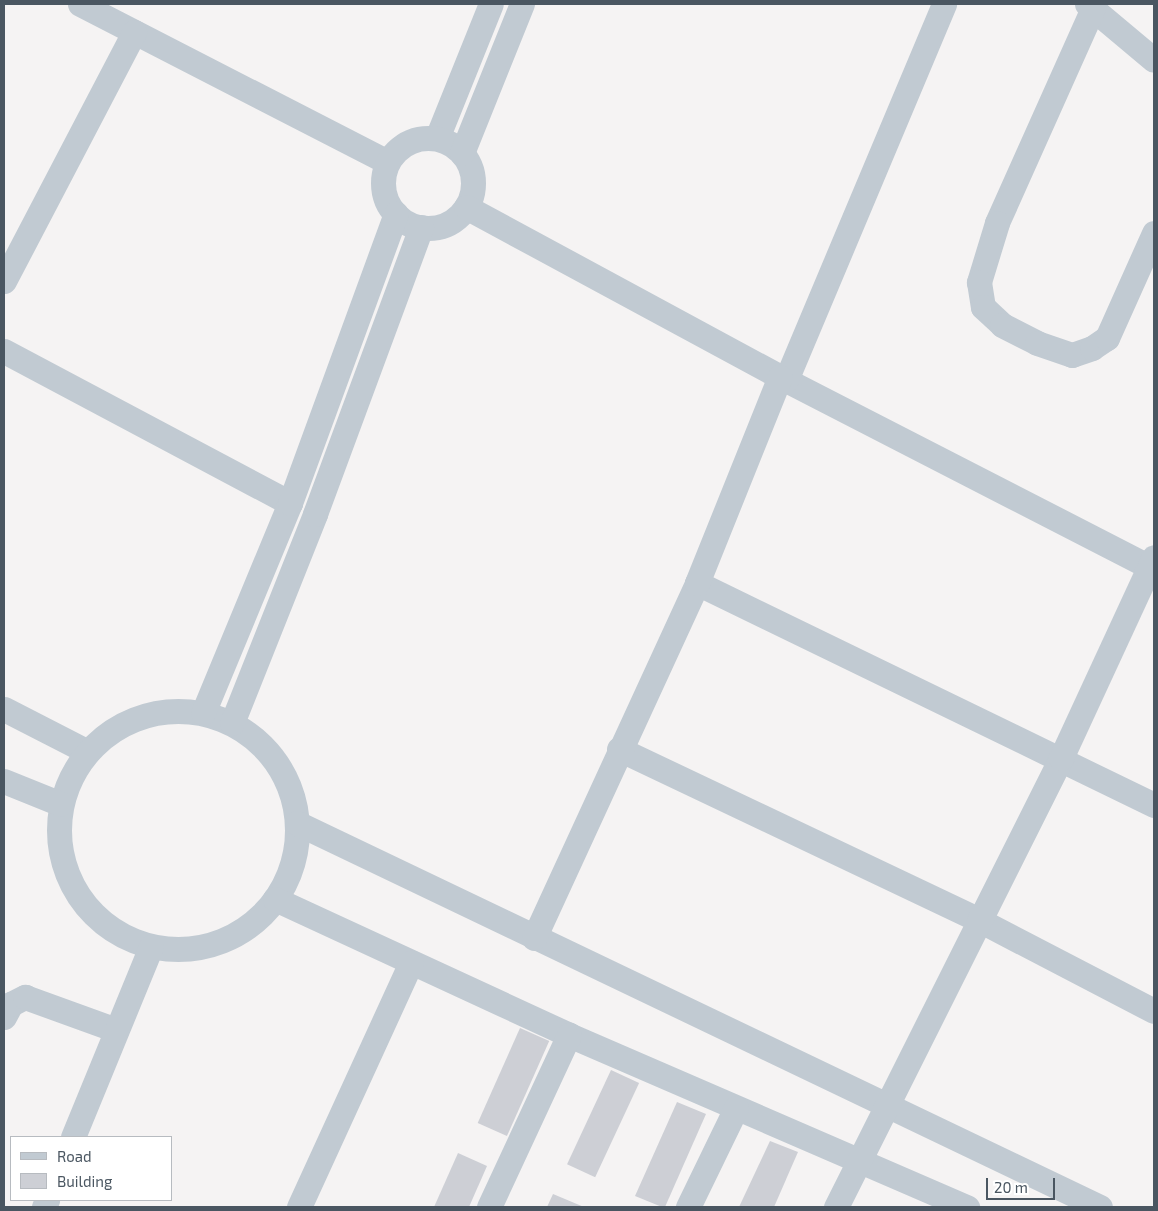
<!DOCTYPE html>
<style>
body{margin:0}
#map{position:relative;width:1158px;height:1211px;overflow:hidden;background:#f5f3f3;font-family:"Exo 2",sans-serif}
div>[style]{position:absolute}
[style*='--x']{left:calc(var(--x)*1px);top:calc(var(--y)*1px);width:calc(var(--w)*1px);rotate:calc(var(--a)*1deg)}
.building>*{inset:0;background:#cdcfd5;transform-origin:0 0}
.street>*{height:25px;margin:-12.5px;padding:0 12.5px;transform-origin:12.5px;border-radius:12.5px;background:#c1cad2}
.street>.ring{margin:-12.5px;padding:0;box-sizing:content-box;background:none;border:25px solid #c1cad2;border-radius:50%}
span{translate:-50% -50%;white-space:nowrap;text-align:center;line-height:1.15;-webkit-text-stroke:4.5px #fff;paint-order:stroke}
.frame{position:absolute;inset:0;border:5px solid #4a5661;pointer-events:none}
.legend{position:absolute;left:10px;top:1136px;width:162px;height:65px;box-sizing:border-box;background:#fff;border:1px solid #b7bbc0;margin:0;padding:6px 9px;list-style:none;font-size:15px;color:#4a5661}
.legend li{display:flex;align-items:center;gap:10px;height:25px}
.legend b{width:25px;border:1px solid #b7bbc0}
.scale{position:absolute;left:986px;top:1178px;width:69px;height:22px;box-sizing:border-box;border:2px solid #4a5661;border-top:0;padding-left:6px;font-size:15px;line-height:18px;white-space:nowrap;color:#4a5661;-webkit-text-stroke:4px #fff;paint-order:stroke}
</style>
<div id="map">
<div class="building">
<i style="left:520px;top:1028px;width:32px;height:104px;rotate:24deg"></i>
<i style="left:611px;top:1070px;width:31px;height:104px;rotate:25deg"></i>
<i style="clip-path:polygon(677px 1102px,706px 1114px,665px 1207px,662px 1207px,635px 1196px)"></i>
<i style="clip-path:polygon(770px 1141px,798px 1152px,774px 1207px,739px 1207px)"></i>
<i style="clip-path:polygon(458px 1153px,487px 1166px,469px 1207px,434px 1207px)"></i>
<i style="clip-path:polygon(553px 1194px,584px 1207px,547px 1207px)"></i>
</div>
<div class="street">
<i style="--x:80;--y:4;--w:346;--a:27.2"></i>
<i style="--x:1087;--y:4;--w:87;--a:39.9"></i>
<i style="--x:1093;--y:8;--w:235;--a:114.1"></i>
<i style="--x:997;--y:223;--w:62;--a:107"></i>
<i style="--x:979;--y:282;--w:25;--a:81"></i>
<i style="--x:983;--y:307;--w:26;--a:43"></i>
<i style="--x:1002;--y:325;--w:39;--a:27"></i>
<i style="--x:1037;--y:343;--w:37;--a:19"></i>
<i style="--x:1072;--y:355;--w:21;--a:-19"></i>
<i style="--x:1092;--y:348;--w:18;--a:-34"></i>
<i style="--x:1107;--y:338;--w:115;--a:-65.9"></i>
<i style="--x:437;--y:138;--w:144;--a:-68.1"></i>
<i class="ring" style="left:383px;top:138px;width:65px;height:65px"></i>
<i style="--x:462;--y:153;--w:161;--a:-68.1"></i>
<i style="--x:466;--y:207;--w:357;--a:28.4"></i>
<i style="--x:780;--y:377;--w:420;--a:27.2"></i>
<i style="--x:4;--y:281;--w:281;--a:-62.4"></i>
<i style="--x:4;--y:351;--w:324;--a:28"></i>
<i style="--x:786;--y:380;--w:408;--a:-67.2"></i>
<i style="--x:697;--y:583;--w:508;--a:25.91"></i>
<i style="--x:4;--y:709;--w:94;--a:27.1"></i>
<i class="ring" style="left:59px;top:711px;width:213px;height:213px"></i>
<i style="--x:203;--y:713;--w:227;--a:-67.5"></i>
<i style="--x:290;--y:503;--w:308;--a:-69.9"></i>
<i style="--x:232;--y:723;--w:225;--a:-68.3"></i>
<i style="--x:315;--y:514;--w:306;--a:-69.7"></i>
<i style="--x:619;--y:749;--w:399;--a:25.4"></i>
<i style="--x:979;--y:920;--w:197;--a:27.5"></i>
<i style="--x:4;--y:781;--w:61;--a:22"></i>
<i style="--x:297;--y:823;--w:890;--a:25.56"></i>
<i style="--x:275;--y:899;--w:324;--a:24.8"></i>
<i style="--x:569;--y:1035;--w:434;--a:23.4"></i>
<i style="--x:534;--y:938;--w:391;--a:-65.3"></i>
<i style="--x:697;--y:583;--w:222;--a:-68.1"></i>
<i style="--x:4;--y:1017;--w:15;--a:-62"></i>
<i style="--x:11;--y:1004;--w:16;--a:-27"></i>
<i style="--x:25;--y:997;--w:97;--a:19.9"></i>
<i style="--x:73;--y:1137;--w:205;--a:-67.7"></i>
<i style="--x:44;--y:1207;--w:8;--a:-67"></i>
<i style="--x:299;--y:1207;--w:269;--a:-65.4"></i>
<i style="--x:489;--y:1207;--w:190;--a:-65.1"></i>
<i style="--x:688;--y:1207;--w:110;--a:-64.1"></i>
<i style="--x:836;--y:1207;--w:502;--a:-63.38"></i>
<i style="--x:1061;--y:758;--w:221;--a:-65.2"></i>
</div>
<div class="frame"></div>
<ul class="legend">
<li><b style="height:6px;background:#c1cad2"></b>Road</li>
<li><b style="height:14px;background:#cdcfd5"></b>Building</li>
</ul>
<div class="scale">20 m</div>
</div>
